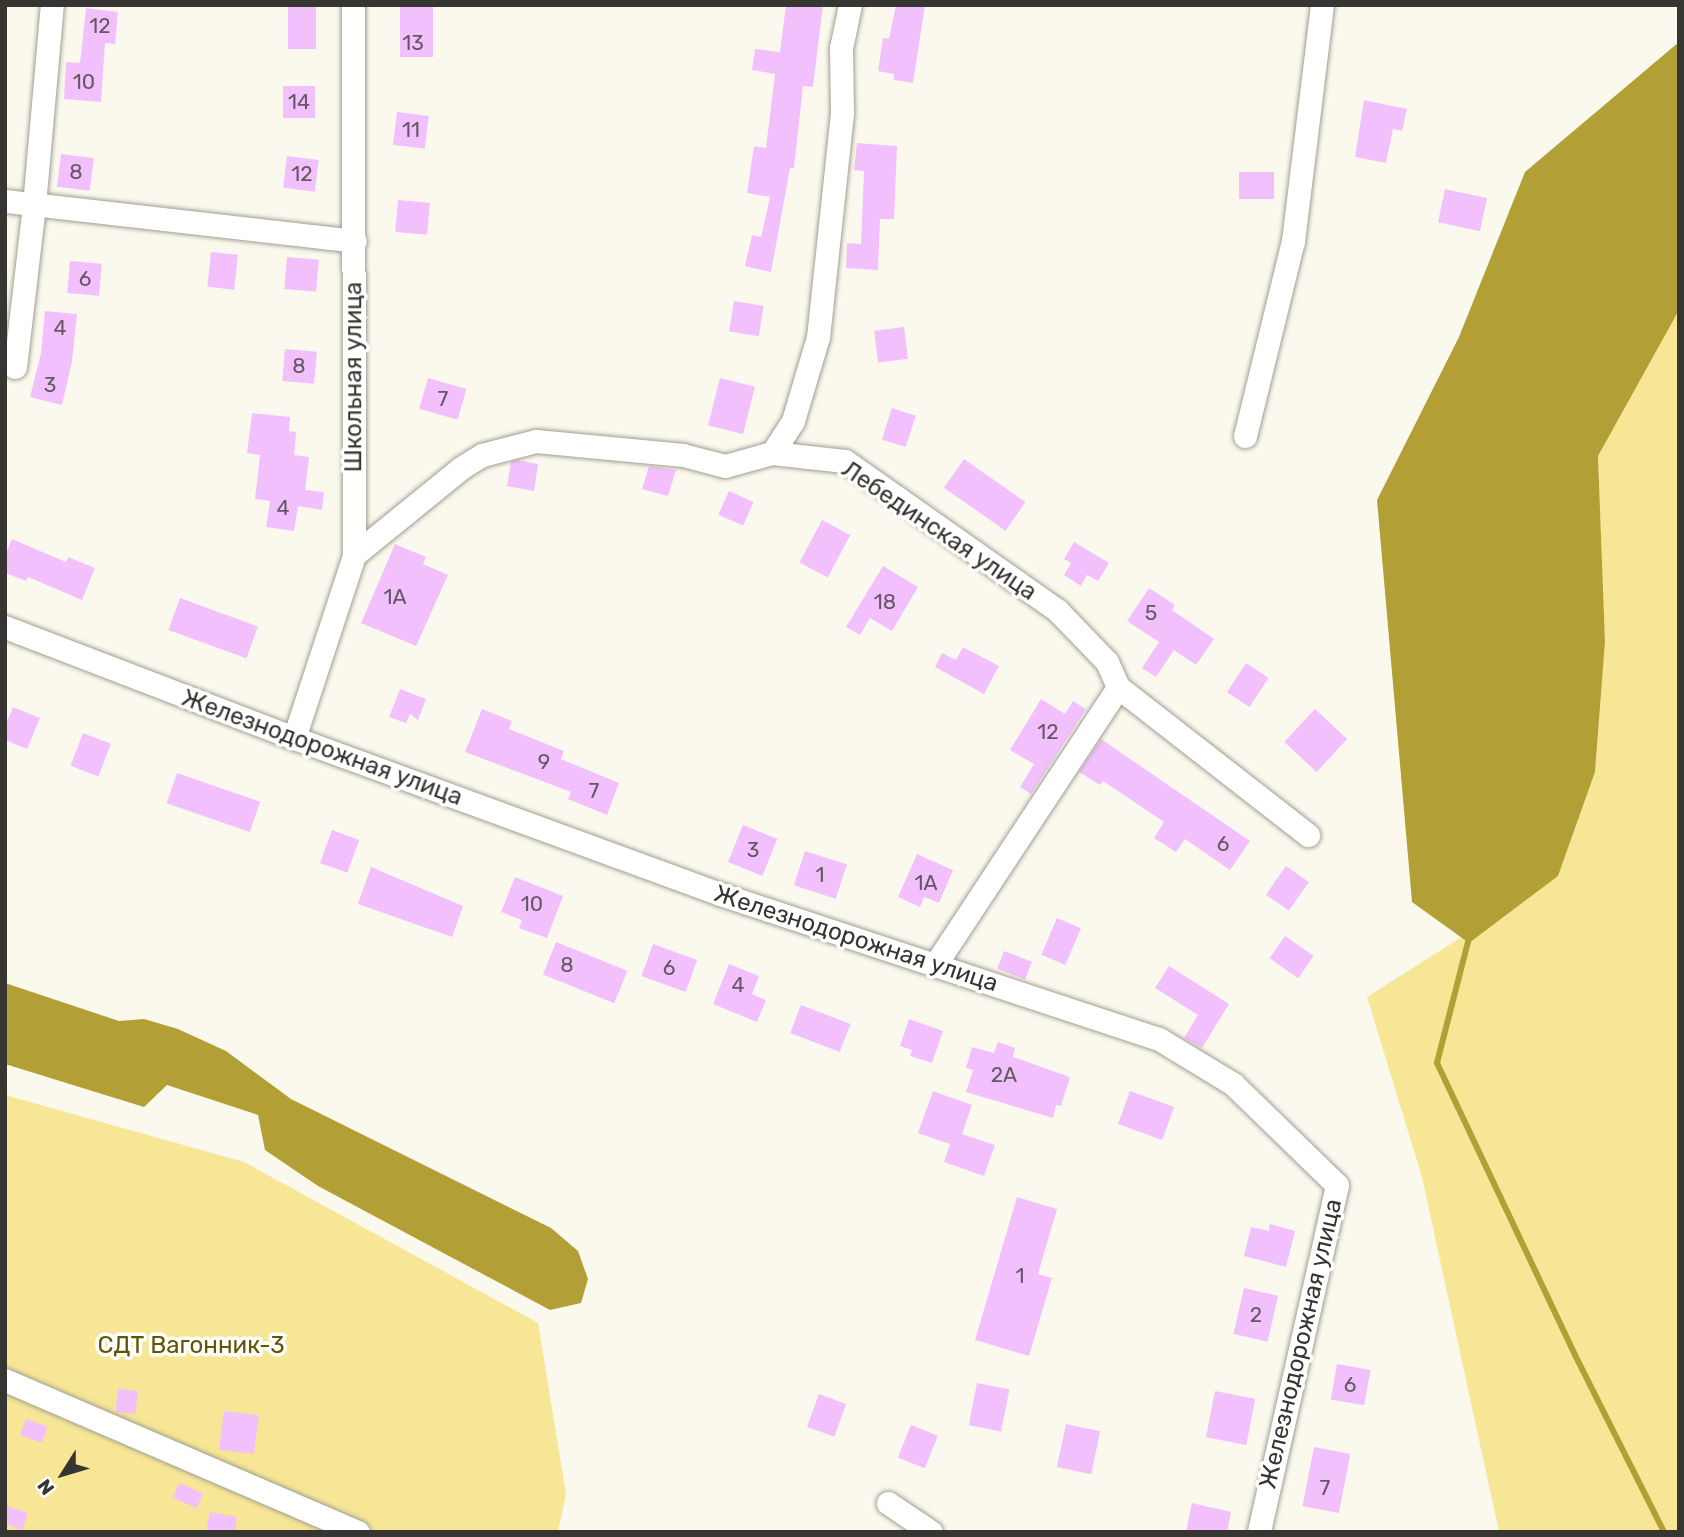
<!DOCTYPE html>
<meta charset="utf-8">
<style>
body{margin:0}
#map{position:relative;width:1684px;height:1537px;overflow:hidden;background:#fbf9ed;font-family:Rubik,sans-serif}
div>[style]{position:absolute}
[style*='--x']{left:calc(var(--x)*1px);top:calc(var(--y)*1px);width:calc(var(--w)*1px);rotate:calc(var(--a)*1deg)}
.green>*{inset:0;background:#f6e695}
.water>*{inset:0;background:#b29f36}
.stream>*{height:6px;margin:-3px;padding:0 3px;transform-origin:3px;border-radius:3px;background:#b29f36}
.building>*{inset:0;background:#f3c0fe;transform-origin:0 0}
.roads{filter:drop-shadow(0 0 2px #a09f93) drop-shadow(0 0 2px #a09f93)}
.minor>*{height:23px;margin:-11.5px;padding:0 11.5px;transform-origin:11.5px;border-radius:11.5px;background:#fff}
span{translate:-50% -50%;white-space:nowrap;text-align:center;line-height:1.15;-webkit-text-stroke:7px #fff;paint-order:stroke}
.number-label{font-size:21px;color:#655864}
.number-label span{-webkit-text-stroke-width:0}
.street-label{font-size:24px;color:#363531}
.park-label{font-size:24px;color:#635502}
.frame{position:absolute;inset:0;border:7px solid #363531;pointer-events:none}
.north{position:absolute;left:28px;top:1439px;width:70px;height:70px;-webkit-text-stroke:5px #fff;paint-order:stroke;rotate:233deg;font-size:19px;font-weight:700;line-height:28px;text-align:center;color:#363531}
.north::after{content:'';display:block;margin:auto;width:24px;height:32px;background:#363531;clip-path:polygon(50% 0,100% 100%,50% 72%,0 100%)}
</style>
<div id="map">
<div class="green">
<i style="clip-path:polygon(1679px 310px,1679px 1532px,1499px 1532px,1422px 1177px,1367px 997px,1558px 876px,1595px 772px,1605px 642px,1598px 455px)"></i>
<i style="clip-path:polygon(5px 1095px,244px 1162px,538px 1323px,566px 1494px,558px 1532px,5px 1532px)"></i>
</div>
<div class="water">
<i style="clip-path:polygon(1679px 42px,1679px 310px,1598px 456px,1605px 642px,1595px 772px,1558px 876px,1469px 943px,1412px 902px,1377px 500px,1459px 337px,1525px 172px)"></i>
<i style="clip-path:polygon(5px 983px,119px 1021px,144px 1019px,178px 1029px,226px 1051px,291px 1099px,551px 1228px,578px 1251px,588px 1279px,581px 1303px,550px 1310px,318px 1186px,265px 1150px,258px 1115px,167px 1085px,144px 1107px,5px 1064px)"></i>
</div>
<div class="stream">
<i style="--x:1469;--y:938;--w:129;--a:104.4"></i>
<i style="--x:1437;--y:1063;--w:323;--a:64.7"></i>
<i style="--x:1575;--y:1355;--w:198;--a:63.3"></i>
</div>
<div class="building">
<i style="left:288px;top:5px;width:28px;height:44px"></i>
<i style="left:400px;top:5px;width:33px;height:52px"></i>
<i style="clip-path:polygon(786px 5px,823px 5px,813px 87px,803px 86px,794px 168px,790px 168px,771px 272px,745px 266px,752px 235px,761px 237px,770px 197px,747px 193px,754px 146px,766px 148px,775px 74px,752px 70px,755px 49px,780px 52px)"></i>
<i style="clip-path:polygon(896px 5px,925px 5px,913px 83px,894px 80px,894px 74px,878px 71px,883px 38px,889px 39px)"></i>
<i style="clip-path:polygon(86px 8px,118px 12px,115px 44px,105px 43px,101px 102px,64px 99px,66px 62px,80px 63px)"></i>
<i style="left:315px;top:86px;width:32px;height:32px;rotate:90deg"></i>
<i style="clip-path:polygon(1364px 100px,1407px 109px,1402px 131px,1393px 129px,1386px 163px,1355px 157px)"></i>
<i style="left:397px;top:112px;width:32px;height:33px;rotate:7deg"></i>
<i style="clip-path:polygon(857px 143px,897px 146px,894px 219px,880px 219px,878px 270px,846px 268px,847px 243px,861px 244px,864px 171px,854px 170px)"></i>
<i style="left:61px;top:154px;width:33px;height:33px;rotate:7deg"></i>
<i style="left:287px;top:156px;width:32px;height:32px;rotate:7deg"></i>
<i style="left:1239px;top:172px;width:35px;height:27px"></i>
<i style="left:1445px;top:189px;width:43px;height:34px;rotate:12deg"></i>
<i style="left:398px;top:200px;width:32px;height:32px;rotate:5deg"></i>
<i style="left:211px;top:252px;width:27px;height:35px;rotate:6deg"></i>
<i style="left:287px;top:257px;width:32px;height:32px;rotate:5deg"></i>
<i style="left:70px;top:261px;width:32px;height:32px;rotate:5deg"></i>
<i style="left:734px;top:301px;width:30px;height:31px;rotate:9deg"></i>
<i style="clip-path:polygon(45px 311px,77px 314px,72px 361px,62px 405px,30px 397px,41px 353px)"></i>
<i style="left:904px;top:327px;width:32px;height:30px;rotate:83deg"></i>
<i style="left:285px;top:349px;width:32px;height:32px;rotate:5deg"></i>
<i style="left:428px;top:378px;width:40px;height:32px;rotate:16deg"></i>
<i style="left:720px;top:378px;width:36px;height:49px;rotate:14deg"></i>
<i style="left:892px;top:408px;width:25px;height:33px;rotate:18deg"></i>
<i style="clip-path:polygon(252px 413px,290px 417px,289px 431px,296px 432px,294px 455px,309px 457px,305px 490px,324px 492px,322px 510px,298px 506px,294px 531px,266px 527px,270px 501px,255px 499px,260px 455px,247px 453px)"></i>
<i style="left:964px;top:459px;width:75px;height:35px;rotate:35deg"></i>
<i style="clip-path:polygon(517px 460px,538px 464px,534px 491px,507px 486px,511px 462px)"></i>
<i style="clip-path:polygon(649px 466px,676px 470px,668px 496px,642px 489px)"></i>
<i style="left:729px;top:491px;width:27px;height:26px;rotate:24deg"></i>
<i style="left:822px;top:520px;width:32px;height:48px;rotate:28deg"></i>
<i style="clip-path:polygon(12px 539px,66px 562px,68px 557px,95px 568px,82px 600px,28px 577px,26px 581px,5px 573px,5px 556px)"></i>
<i style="clip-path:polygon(1074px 542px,1109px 563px,1098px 581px,1087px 575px,1081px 586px,1064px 575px,1071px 563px,1064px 559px)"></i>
<i style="clip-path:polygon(395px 544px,426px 557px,423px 564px,448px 575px,416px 646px,361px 623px)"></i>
<i style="clip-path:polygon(883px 566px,918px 587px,892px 631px,870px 618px,860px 635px,846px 627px)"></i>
<i style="clip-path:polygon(1149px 588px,1175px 605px,1172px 610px,1214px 639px,1196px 665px,1174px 650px,1156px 677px,1142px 668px,1159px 642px,1127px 621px)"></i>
<i style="left:180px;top:598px;width:83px;height:34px;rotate:20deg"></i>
<i style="clip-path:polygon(963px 647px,999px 666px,984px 694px,935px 667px,942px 653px,956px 660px)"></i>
<i style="left:1246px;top:663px;width:27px;height:35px;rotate:33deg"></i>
<i style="clip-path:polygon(400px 689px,426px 699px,418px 720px,410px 714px,406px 723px,389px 717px)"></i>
<i style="clip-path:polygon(1041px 699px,1065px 714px,1073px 701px,1086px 709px,1031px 794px,1020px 787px,1034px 764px,1010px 750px)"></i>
<i style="clip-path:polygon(13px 707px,40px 718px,27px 749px,5px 740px,5px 727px)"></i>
<i style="clip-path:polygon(482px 709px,512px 721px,509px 729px,564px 751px,561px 759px,619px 783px,607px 815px,568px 799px,571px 792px,465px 752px)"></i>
<i style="left:1315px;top:709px;width:44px;height:45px;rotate:43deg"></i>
<i style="left:83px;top:733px;width:30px;height:35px;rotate:21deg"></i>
<i style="clip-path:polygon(1101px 739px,1250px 841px,1230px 870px,1185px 839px,1176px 852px,1154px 838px,1164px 822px,1103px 781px,1100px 785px,1079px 772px)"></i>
<i style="left:177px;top:773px;width:88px;height:32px;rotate:19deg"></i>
<i style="left:743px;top:825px;width:37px;height:40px;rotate:22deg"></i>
<i style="left:332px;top:830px;width:29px;height:35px;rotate:20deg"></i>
<i style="left:805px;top:851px;width:44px;height:36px;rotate:18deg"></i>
<i style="clip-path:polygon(917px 854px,953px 870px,939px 903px,924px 897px,920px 907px,898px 897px)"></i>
<i style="left:1286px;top:866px;width:28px;height:35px;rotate:35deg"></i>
<i style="clip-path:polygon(371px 867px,463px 906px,452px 937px,358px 904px)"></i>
<i style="clip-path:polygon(515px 877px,563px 896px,547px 938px,519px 928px,522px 920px,501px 912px)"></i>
<i style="left:1057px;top:918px;width:26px;height:40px;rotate:23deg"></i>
<i style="left:1285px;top:936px;width:35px;height:27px;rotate:35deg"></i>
<i style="left:556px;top:942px;width:77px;height:35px;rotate:22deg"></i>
<i style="left:653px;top:944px;width:47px;height:34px;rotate:20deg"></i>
<i style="left:1004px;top:951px;width:30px;height:19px;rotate:21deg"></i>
<i style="clip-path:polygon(729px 964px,759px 976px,752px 994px,766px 1000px,757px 1022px,713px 1004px)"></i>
<i style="clip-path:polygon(1169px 966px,1229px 1004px,1202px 1048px,1184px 1038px,1198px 1015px,1155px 988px)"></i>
<i style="left:801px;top:1005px;width:53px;height:30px;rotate:21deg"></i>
<i style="clip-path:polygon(909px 1019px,943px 1031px,932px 1063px,910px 1056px,912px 1050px,900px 1046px)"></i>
<i style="clip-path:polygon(998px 1042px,1015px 1048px,1013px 1057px,1070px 1077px,1061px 1106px,1056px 1105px,1053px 1118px,966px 1092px,973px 1070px,966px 1068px,972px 1047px,994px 1053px)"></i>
<i style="clip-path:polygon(933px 1091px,972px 1105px,962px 1134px,995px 1145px,984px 1176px,944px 1162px,950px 1144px,918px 1133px)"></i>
<i style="left:1130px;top:1091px;width:47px;height:35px;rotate:20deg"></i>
<i style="clip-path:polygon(1017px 1197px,1057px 1209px,1038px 1274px,1052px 1278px,1029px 1356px,975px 1340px)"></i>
<i style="clip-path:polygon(1270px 1224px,1295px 1231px,1286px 1267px,1244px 1256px,1251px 1227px,1269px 1231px)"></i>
<i style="left:1244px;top:1288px;width:35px;height:47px;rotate:13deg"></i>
<i style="left:1337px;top:1364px;width:34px;height:36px;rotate:10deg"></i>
<i style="left:977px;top:1383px;width:33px;height:43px;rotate:11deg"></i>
<i style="left:118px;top:1389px;width:20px;height:23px;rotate:6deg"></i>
<i style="left:1215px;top:1391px;width:41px;height:47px;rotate:11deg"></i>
<i style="left:819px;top:1394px;width:29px;height:35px;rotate:20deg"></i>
<i style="left:224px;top:1411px;width:35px;height:39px;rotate:7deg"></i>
<i style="left:26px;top:1419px;width:23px;height:17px;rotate:20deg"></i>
<i style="left:1066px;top:1424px;width:35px;height:44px;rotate:12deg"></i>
<i style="left:911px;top:1425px;width:29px;height:35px;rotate:22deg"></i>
<i style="left:1314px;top:1447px;width:37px;height:60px;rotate:11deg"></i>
<i style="left:179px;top:1483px;width:26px;height:16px;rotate:23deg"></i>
<i style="clip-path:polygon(1192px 1503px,1231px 1512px,1227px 1532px,1186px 1532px)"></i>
<i style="clip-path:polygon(5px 1505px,28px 1513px,22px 1530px,5px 1524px)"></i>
<i style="clip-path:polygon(210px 1512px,237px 1517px,234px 1532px,206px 1532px)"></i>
</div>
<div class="roads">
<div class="minor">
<i style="--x:850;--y:5;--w:44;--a:101.8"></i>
<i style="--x:841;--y:48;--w:65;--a:89.1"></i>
<i style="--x:842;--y:113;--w:225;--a:96.1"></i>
<i style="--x:818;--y:337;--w:88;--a:106.6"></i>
<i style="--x:793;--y:421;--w:38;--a:123"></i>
<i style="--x:772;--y:453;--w:73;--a:6.3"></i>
<i style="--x:845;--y:461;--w:259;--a:35.1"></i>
<i style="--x:1057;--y:610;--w:72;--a:46.1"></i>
<i style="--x:1107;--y:662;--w:27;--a:66"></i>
<i style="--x:1118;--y:687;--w:241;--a:37.9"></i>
<i style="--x:5;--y:201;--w:352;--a:6.5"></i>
<i style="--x:15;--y:367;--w:163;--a:-83.3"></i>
<i style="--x:34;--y:205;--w:201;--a:-84.9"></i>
<i style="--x:1245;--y:436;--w:201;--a:-76.2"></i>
<i style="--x:1293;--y:241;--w:238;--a:-83"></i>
<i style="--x:354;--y:555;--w:138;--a:-39.1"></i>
<i style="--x:461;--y:468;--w:25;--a:-32"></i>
<i style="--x:482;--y:455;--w:56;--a:-14.5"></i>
<i style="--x:536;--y:441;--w:148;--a:5.4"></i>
<i style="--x:683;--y:455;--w:43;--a:14.7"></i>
<i style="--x:725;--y:466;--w:49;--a:-15.5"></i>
<i style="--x:5;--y:627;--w:310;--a:21"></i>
<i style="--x:294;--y:738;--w:454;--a:20.1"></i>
<i style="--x:720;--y:894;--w:462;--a:18.3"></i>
<i style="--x:1159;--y:1039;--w:87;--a:31.3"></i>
<i style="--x:1233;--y:1084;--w:145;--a:44.2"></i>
<i style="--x:1337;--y:1185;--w:356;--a:102.7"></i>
<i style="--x:294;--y:738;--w:193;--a:-71.8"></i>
<i style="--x:354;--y:555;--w:550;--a:-90.1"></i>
<i style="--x:935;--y:965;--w:333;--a:-56.6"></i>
<i style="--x:5;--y:1380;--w:384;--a:23.3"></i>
<i style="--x:888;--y:1503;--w:52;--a:34"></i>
</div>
</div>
<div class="number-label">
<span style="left:100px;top:26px">12</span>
<span style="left:413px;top:43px">13</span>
<span style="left:84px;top:82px">10</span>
<span style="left:299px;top:102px">14</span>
<span style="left:411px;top:130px">11</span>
<span style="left:76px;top:172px">8</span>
<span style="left:302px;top:174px">12</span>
<span style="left:85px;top:279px">6</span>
<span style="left:60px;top:328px">4</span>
<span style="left:299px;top:366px">8</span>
<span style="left:50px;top:385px">3</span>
<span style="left:443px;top:399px">7</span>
<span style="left:283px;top:508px">4</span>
<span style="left:395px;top:597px">1А</span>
<span style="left:885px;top:602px">18</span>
<span style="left:1151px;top:613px">5</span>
<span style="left:1048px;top:732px">12</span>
<span style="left:544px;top:762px">9</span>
<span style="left:594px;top:791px">7</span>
<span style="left:1223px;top:844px">6</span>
<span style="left:753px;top:850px">3</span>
<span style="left:820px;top:875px">1</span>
<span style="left:926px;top:883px">1А</span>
<span style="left:532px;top:904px">10</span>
<span style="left:567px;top:965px">8</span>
<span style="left:669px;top:968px">6</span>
<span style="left:738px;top:985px">4</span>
<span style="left:1004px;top:1075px">2А</span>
<span style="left:1020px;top:1276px">1</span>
<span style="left:1256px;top:1315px">2</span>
<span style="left:1350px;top:1385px">6</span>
<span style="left:1325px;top:1488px">7</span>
</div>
<div class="street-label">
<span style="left:354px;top:377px;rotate:-90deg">Школьная улица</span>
<span style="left:939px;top:531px;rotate:34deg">Лебединская улица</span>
<span style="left:322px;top:748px;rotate:20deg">Железнодорожная улица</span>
<span style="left:856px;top:939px;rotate:18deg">Железнодорожная улица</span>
<span style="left:1301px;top:1344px;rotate:-77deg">Железнодорожная улица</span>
</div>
<div class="park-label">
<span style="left:191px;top:1346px">СДТ Вагонник-3</span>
</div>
<div class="frame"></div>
<div class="north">N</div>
</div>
